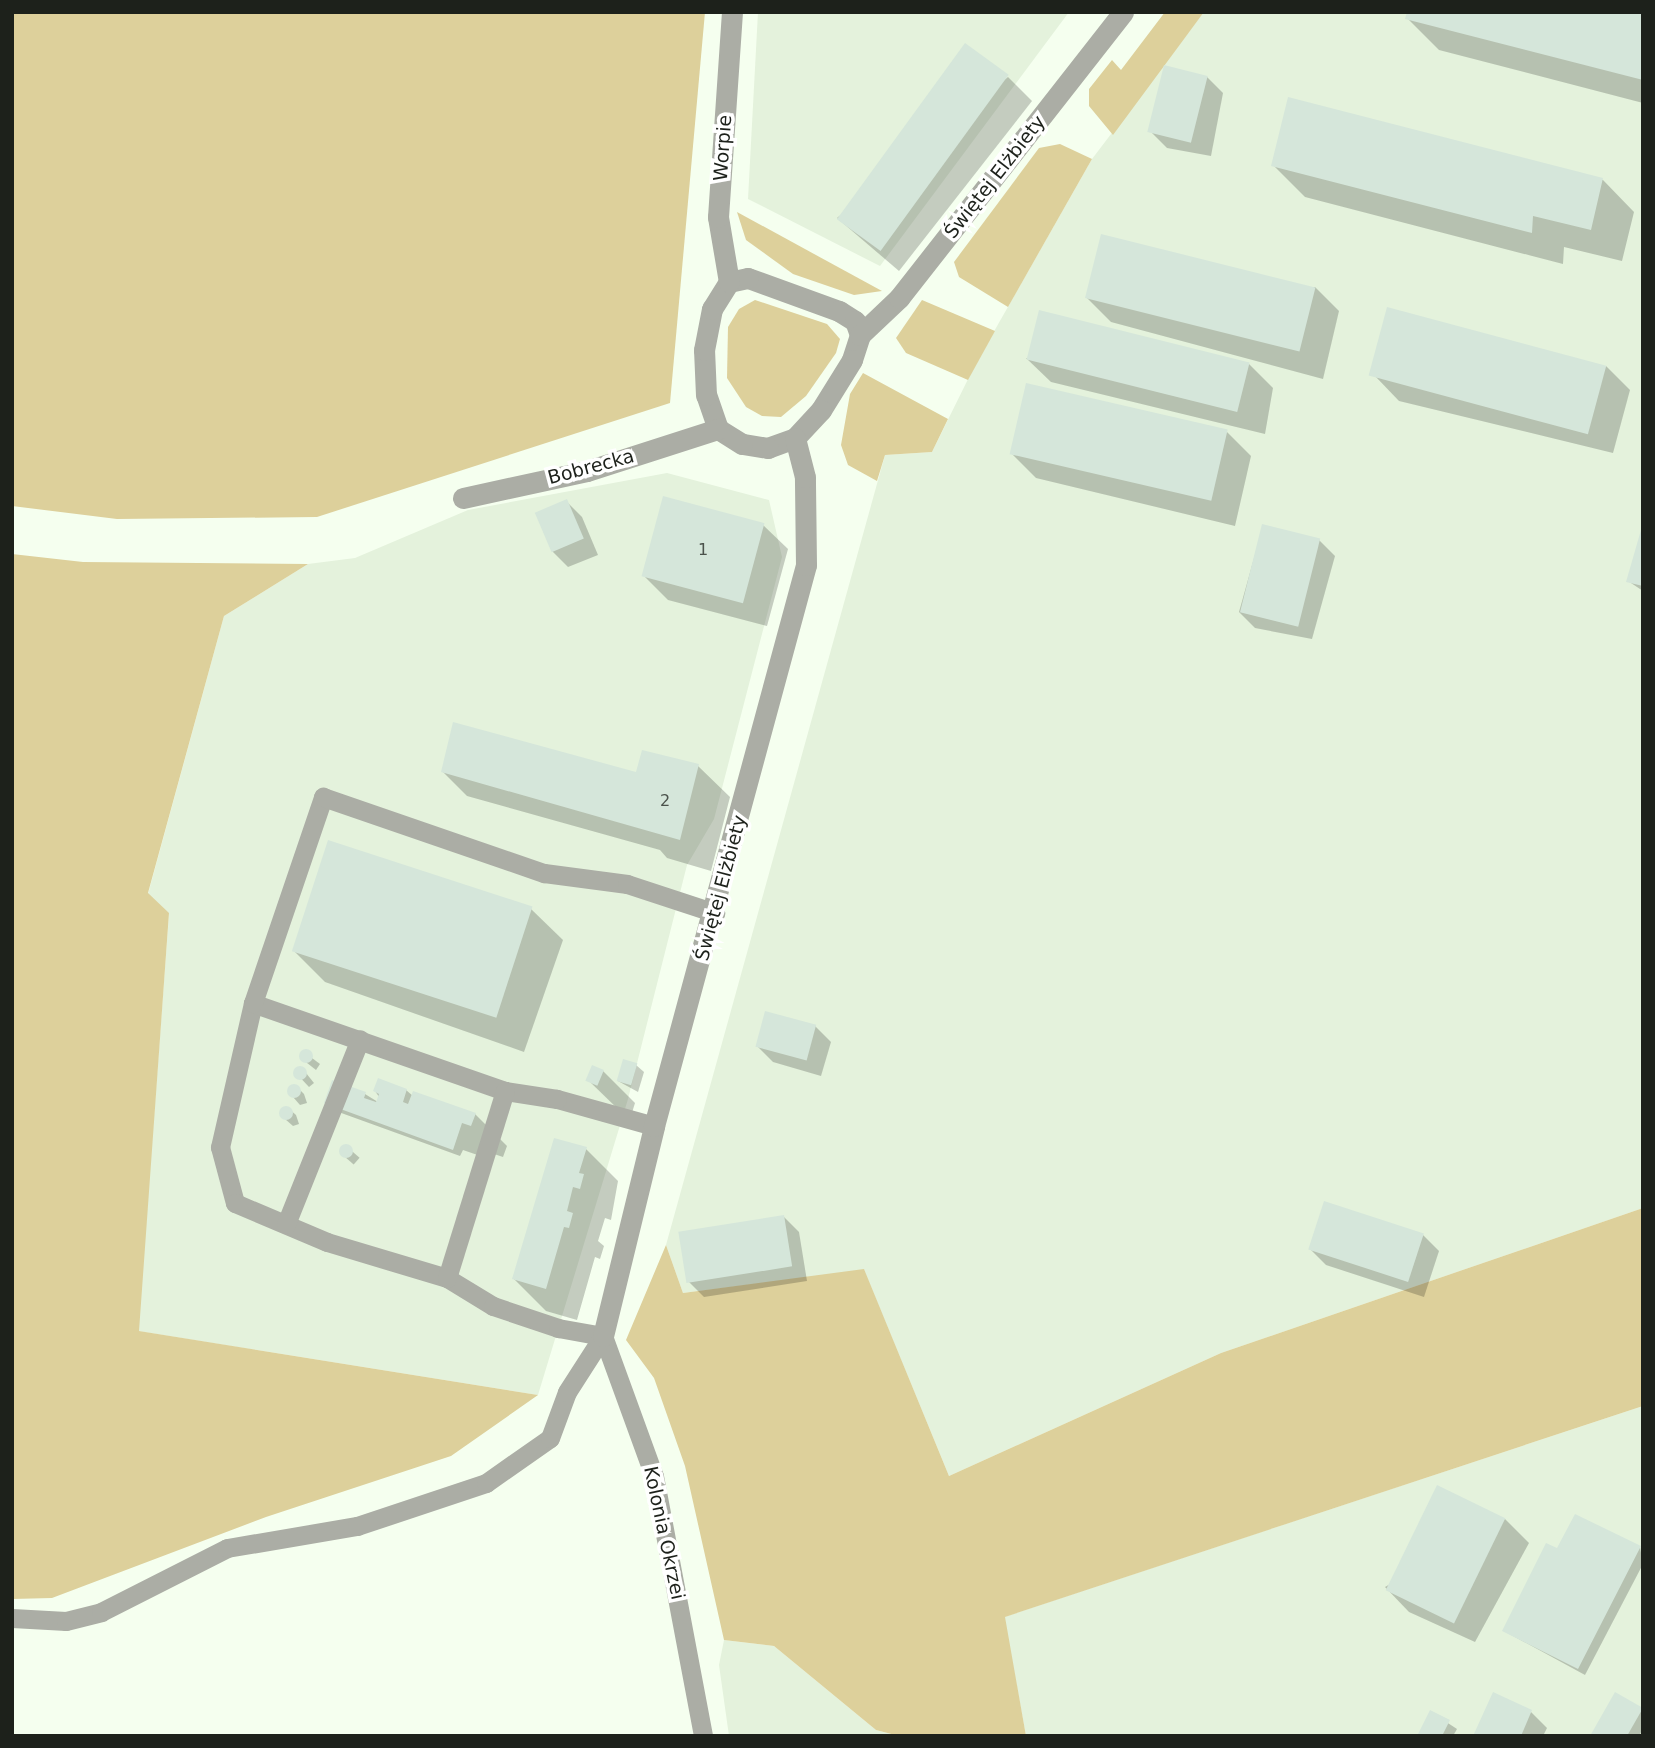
<!DOCTYPE html>
<meta charset="utf-8">
<style>
body{margin:0}
#map{position:relative;width:1655px;height:1748px;overflow:hidden;background:#f5ffef;font-family:"DejaVu Sans",sans-serif}
div>[style]{position:absolute}
[style*='--x']{left:calc(var(--x)*1px);top:calc(var(--y)*1px);width:calc(var(--w)*1px);rotate:calc(var(--a)*1deg)}
.built>*{inset:0;background:#e4f2dc}
.green>*{inset:0;background:#ddd09b}
.shadow>*{inset:0;background:#0003;transform-origin:0 0}
.building>*{inset:0;background:#d5e6da;transform-origin:0 0}
.round{border-radius:50%}
.lane>*{height:19px;margin:-9.5px;padding:0 9.5px;transform-origin:9.5px;border-radius:9.5px;background:#abada5}
.street>*{height:21px;margin:-10.5px;padding:0 10.5px;transform-origin:10.5px;border-radius:10.5px;background:#abada5}
span{translate:-50% -50%;white-space:nowrap;text-align:center;line-height:1.15;-webkit-text-stroke:7px #fff;paint-order:stroke}
.number-label{font-size:16px;color:#4b524b}
.number-label span{-webkit-text-stroke-width:0}
.street-label{font-size:19px;color:#1d211b}
.frame{position:absolute;inset:0;border:14px solid #1d211b;pointer-events:none}
</style>
<div id="map">
<div class="built">
<i style="clip-path:polygon(758px 12px,1069px 12px,880px 266px,748px 199px)"></i>
<i style="clip-path:polygon(1204px 12px,1643px 12px,1643px 1208px,1221px 1353px,949px 1476px,864px 1270px,683px 1293px,666px 1245px,885px 455px,932px 452px,976px 363px,1092px 159px)"></i>
<i style="clip-path:polygon(667px 473px,769px 500px,782px 557px,714px 819px,687px 865px,628px 1099px,538px 1395px,138px 1331px,169px 914px,148px 894px,224px 616px,308px 564px,355px 558px,468px 510px)"></i>
<i style="clip-path:polygon(1643px 1406px,1643px 1736px,1026px 1736px,1004px 1617px)"></i>
<i style="clip-path:polygon(724px 1640px,774px 1646px,876px 1730px,899px 1736px,729px 1736px,719px 1665px)"></i>
</div>
<div class="green">
<i style="clip-path:polygon(12px 12px,705px 12px,670px 403px,317px 517px,117px 519px,12px 506px)"></i>
<i style="clip-path:polygon(1165px 12px,1204px 12px,1113px 135px,1089px 106px,1089px 89px,1112px 60px,1121px 70px)"></i>
<i style="clip-path:polygon(1060px 144px,1092px 159px,1008px 307px,959px 277px,954px 262px,1039px 148px)"></i>
<i style="clip-path:polygon(737px 212px,882px 291px,854px 295px,793px 274px,746px 240px)"></i>
<i style="clip-path:polygon(755px 300px,827px 324px,840px 339px,836px 353px,806px 396px,781px 417px,762px 416px,746px 407px,727px 378px,728px 327px,739px 309px)"></i>
<i style="clip-path:polygon(922px 300px,995px 331px,968px 380px,906px 353px,896px 338px)"></i>
<i style="clip-path:polygon(863px 373px,948px 419px,932px 452px,885px 455px,877px 481px,848px 465px,841px 445px,850px 394px)"></i>
<i style="clip-path:polygon(12px 554px,83px 562px,308px 564px,224px 616px,148px 893px,169px 913px,139px 1331px,538px 1395px,451px 1456px,266px 1517px,52px 1598px,12px 1599px)"></i>
<i style="clip-path:polygon(1643px 1208px,1643px 1406px,1005px 1617px,1026px 1736px,899px 1736px,876px 1730px,774px 1646px,724px 1640px,685px 1466px,654px 1378px,626px 1340px,666px 1245px,683px 1293px,864px 1269px,949px 1476px,1221px 1353px)"></i>
</div>
<div class="shadow">
<i style="clip-path:polygon(1643px 12px,1643px 103px,1439px 50px,1407px 18px)"></i>
<i style="clip-path:polygon(1008px 77px,1032px 101px,899px 271px,837px 218px)"></i>
<i style="clip-path:polygon(1207px 77px,1223px 93px,1211px 156px,1167px 148px,1151px 132px)"></i>
<i style="clip-path:polygon(1290px 99px,1603px 180px,1634px 212px,1622px 261px,1564px 247px,1563px 264px,1305px 197px,1273px 165px)"></i>
<i style="clip-path:polygon(1315px 287px,1339px 311px,1323px 379px,1111px 322px,1087px 298px)"></i>
<i style="clip-path:polygon(1026px 358px,1249px 364px,1273px 388px,1265px 434px,1051px 382px)"></i>
<i style="clip-path:polygon(1606px 366px,1630px 390px,1613px 453px,1399px 401px,1375px 376px)"></i>
<i style="clip-path:polygon(1227px 432px,1251px 456px,1235px 526px,1036px 478px,1012px 454px)"></i>
<i style="clip-path:polygon(566px 501px,582px 517px,598px 555px,568px 567px,552px 551px)"></i>
<i style="clip-path:polygon(763px 525px,788px 549px,767px 626px,668px 600px,644px 576px)"></i>
<i style="clip-path:polygon(1263px 526px,1319px 540px,1335px 556px,1312px 639px,1255px 628px,1239px 612px)"></i>
<i style="clip-path:polygon(1643px 527px,1643px 591px,1628px 581px)"></i>
<i style="clip-path:polygon(698px 766px,730px 797px,711px 871px,667px 858px,660px 850px,467px 796px,442px 771px,642px 776px)"></i>
<i style="clip-path:polygon(531px 909px,563px 940px,524px 1052px,325px 982px,293px 950px)"></i>
<i style="clip-path:polygon(815px 1026px,831px 1042px,821px 1076px,773px 1062px,757px 1046px)"></i>
<i style="clip-path:polygon(304px 1052px,320px 1064px,316px 1070px,302px 1059px)"></i>
<i style="clip-path:polygon(636px 1065px,644px 1072px,638px 1092px,618px 1081px)"></i>
<i style="clip-path:polygon(302px 1068px,314px 1083px,309px 1087px,295px 1072px)"></i>
<i style="clip-path:polygon(603px 1071px,635px 1103px,631px 1116px,621px 1112px,589px 1081px)"></i>
<i style="clip-path:polygon(296px 1086px,304px 1094px,307px 1103px,300px 1105px,293px 1097px,289px 1091px)"></i>
<i style="clip-path:polygon(406px 1090px,413px 1096px,475px 1114px,507px 1146px,503px 1157px,494px 1154px,492px 1160px,463px 1150px,460px 1156px,333px 1110px,365px 1094px,386px 1107px,375px 1091px)"></i>
<i style="clip-path:polygon(288px 1108px,296px 1115px,299px 1124px,293px 1126px,285px 1119px,281px 1112px)"></i>
<i style="left:346px;top:1146px;width:18px;height:9px;rotate:41deg"></i>
<i style="clip-path:polygon(586px 1149px,618px 1181px,611px 1220px,605px 1218px,598px 1241px,604px 1246px,600px 1259px,595px 1257px,577px 1320px,546px 1311px,514px 1279px)"></i>
<i style="clip-path:polygon(783px 1216px,799px 1232px,807px 1281px,704px 1297px,688px 1281px)"></i>
<i style="clip-path:polygon(1423px 1235px,1439px 1251px,1424px 1297px,1326px 1265px,1310px 1249px)"></i>
<i style="clip-path:polygon(1505px 1519px,1529px 1543px,1475px 1642px,1409px 1612px,1385px 1587px)"></i>
<i style="clip-path:polygon(1640px 1547px,1643px 1564px,1585px 1675px,1504px 1631px,1558px 1551px)"></i>
<i style="clip-path:polygon(1616px 1694px,1643px 1710px,1643px 1729px,1639px 1736px,1592px 1736px)"></i>
<i style="clip-path:polygon(1431px 1712px,1457px 1729px,1453px 1736px,1419px 1736px)"></i>
<i style="clip-path:polygon(1531px 1712px,1547px 1728px,1543px 1736px,1475px 1736px)"></i>
</div>
<div class="building">
<i style="clip-path:polygon(1407px 12px,1643px 12px,1643px 80px,1405px 19px)"></i>
<i style="left:965px;top:43px;width:54px;height:218px;rotate:36deg"></i>
<i style="left:1164px;top:65px;width:45px;height:69px;rotate:14deg"></i>
<i style="clip-path:polygon(1288px 97px,1603px 178px,1591px 230px,1533px 216px,1532px 233px,1271px 166px)"></i>
<i style="left:1101px;top:234px;width:221px;height:66px;rotate:14deg"></i>
<i style="left:1387px;top:307px;width:227px;height:71px;rotate:15deg"></i>
<i style="left:1039px;top:310px;width:217px;height:51px;rotate:14deg"></i>
<i style="left:1026px;top:383px;width:207px;height:73px;rotate:13deg"></i>
<i style="left:663px;top:496px;width:105px;height:83px;rotate:15deg"></i>
<i style="left:567px;top:499px;width:43px;height:35px;rotate:67deg"></i>
<i style="clip-path:polygon(1643px 523px,1643px 586px,1626px 582px)"></i>
<i style="left:1262px;top:524px;width:60px;height:91px;rotate:14deg"></i>
<i style="clip-path:polygon(453px 722px,636px 772px,642px 750px,699px 764px,680px 840px,441px 772px)"></i>
<i style="left:328px;top:840px;width:215px;height:117px;rotate:18deg"></i>
<i style="left:765px;top:1011px;width:53px;height:37px;rotate:15deg"></i>
<i class="round" style="left:299px;top:1049px;width:14px;height:14px"></i>
<i style="left:623px;top:1059px;width:15px;height:23px;rotate:16deg"></i>
<i style="left:592px;top:1065px;width:13px;height:17px;rotate:23deg"></i>
<i class="round" style="left:293px;top:1066px;width:14px;height:14px"></i>
<i style="clip-path:polygon(378px 1078px,407px 1089px,403px 1102px,408px 1104px,413px 1091px,476px 1113px,471px 1126px,462px 1123px,453px 1150px,324px 1103px,332px 1080px,366px 1092px,364px 1098px,376px 1102px,379px 1094px,373px 1091px)"></i>
<i class="round" style="left:287px;top:1084px;width:14px;height:14px"></i>
<i class="round" style="left:279px;top:1106px;width:14px;height:14px"></i>
<i style="clip-path:polygon(554px 1138px,587px 1147px,579px 1173px,584px 1174px,580px 1189px,573px 1187px,567px 1211px,573px 1213px,569px 1228px,564px 1227px,546px 1289px,512px 1279px)"></i>
<i class="round" style="left:339px;top:1144px;width:14px;height:14px"></i>
<i style="left:1324px;top:1201px;width:105px;height:51px;rotate:18deg"></i>
<i style="left:784px;top:1215px;width:52px;height:107px;rotate:81deg"></i>
<i style="left:1437px;top:1485px;width:76px;height:117px;rotate:26deg"></i>
<i style="clip-path:polygon(1575px 1514px,1641px 1546px,1578px 1669px,1502px 1631px,1546px 1543px,1557px 1548px)"></i>
<i style="clip-path:polygon(1493px 1692px,1532px 1710px,1521px 1736px,1473px 1736px)"></i>
<i style="clip-path:polygon(1615px 1692px,1643px 1708px,1627px 1736px,1590px 1736px)"></i>
<i style="clip-path:polygon(1430px 1710px,1450px 1720px,1442px 1736px,1417px 1736px)"></i>
</div>
<div class="lane">
<i style="--x:253;--y:1003;--w:148;--a:102.9"></i>
<i style="--x:220;--y:1147;--w:58;--a:75"></i>
<i style="--x:235;--y:1203;--w:100;--a:23"></i>
<i style="--x:327;--y:1242;--w:125;--a:16.7"></i>
<i style="--x:447;--y:1278;--w:54;--a:31.3"></i>
<i style="--x:493;--y:1306;--w:69;--a:18.7"></i>
<i style="--x:558;--y:1328;--w:46;--a:10.1"></i>
<i style="--x:654;--y:1126;--w:101;--a:-164.4"></i>
<i style="--x:557;--y:1099;--w:53;--a:-171.3"></i>
<i style="--x:505;--y:1091;--w:267;--a:-160.8"></i>
<i style="--x:253;--y:1003;--w:218;--a:-71.2"></i>
<i style="--x:323;--y:797;--w:234;--a:19"></i>
<i style="--x:544;--y:873;--w:84;--a:7.5"></i>
<i style="--x:627;--y:884;--w:93;--a:18.2"></i>
<i style="--x:286;--y:1224;--w:199;--a:-68.2"></i>
<i style="--x:447;--y:1278;--w:196;--a:-72.8"></i>
<i style="--x:603;--y:1336;--w:149;--a:70"></i>
<i style="--x:654;--y:1476;--w:265;--a:79.3"></i>
<i style="--x:12;--y:1618;--w:54;--a:3.2"></i>
<i style="--x:66;--y:1621;--w:36;--a:-14"></i>
<i style="--x:101;--y:1612;--w:141;--a:-26.9"></i>
<i style="--x:227;--y:1548;--w:132;--a:-9.6"></i>
<i style="--x:357;--y:1526;--w:136;--a:-18.4"></i>
<i style="--x:486;--y:1483;--w:78;--a:-35.1"></i>
<i style="--x:550;--y:1438;--w:49;--a:-69.7"></i>
<i style="--x:567;--y:1392;--w:67;--a:-57.3"></i>
</div>
<div class="street">
<i style="--x:748;--y:278;--w:97;--a:19.9"></i>
<i style="--x:839;--y:311;--w:19;--a:32"></i>
<i style="--x:855;--y:321;--w:15;--a:70"></i>
<i style="--x:860;--y:335;--w:26;--a:108"></i>
<i style="--x:852;--y:360;--w:59;--a:121.8"></i>
<i style="--x:821;--y:410;--w:38;--a:133"></i>
<i style="--x:795;--y:438;--w:29;--a:160"></i>
<i style="--x:768;--y:448;--w:26;--a:-171"></i>
<i style="--x:742;--y:444;--w:28;--a:-148"></i>
<i style="--x:718;--y:429;--w:36;--a:-109"></i>
<i style="--x:706;--y:395;--w:45;--a:-92.5"></i>
<i style="--x:704;--y:350;--w:42;--a:-79"></i>
<i style="--x:712;--y:309;--w:32;--a:-58"></i>
<i style="--x:729;--y:282;--w:19;--a:-12"></i>
<i style="--x:729;--y:282;--w:66;--a:-99.6"></i>
<i style="--x:718;--y:217;--w:205;--a:-86.1"></i>
<i style="--x:860;--y:335;--w:54;--a:-43.5"></i>
<i style="--x:899;--y:298;--w:363;--a:-51.9"></i>
<i style="--x:463;--y:498;--w:127;--a:-12.3"></i>
<i style="--x:587;--y:471;--w:138;--a:-17.8"></i>
<i style="--x:603;--y:1336;--w:216;--a:-76.3"></i>
<i style="--x:654;--y:1126;--w:581;--a:-74.84"></i>
<i style="--x:806;--y:565;--w:88;--a:-90.7"></i>
<i style="--x:805;--y:477;--w:40;--a:-104.4"></i>
</div>
<div class="number-label">
<span style="left:703px;top:550px">1</span>
<span style="left:665px;top:801px">2</span>
</div>
<div class="street-label">
<span style="left:723px;top:148px;rotate:-86deg">Worpie</span>
<span style="left:995px;top:177px;rotate:-52deg">Świętej Elżbiety</span>
<span style="left:591px;top:467px;rotate:-15deg">Bobrecka</span>
<span style="left:721px;top:888px;rotate:-75deg">Świętej Elżbiety</span>
<span style="left:664px;top:1533px;rotate:78deg">Kolonia Okrzei</span>
</div>
<div class="frame"></div>
</div>
